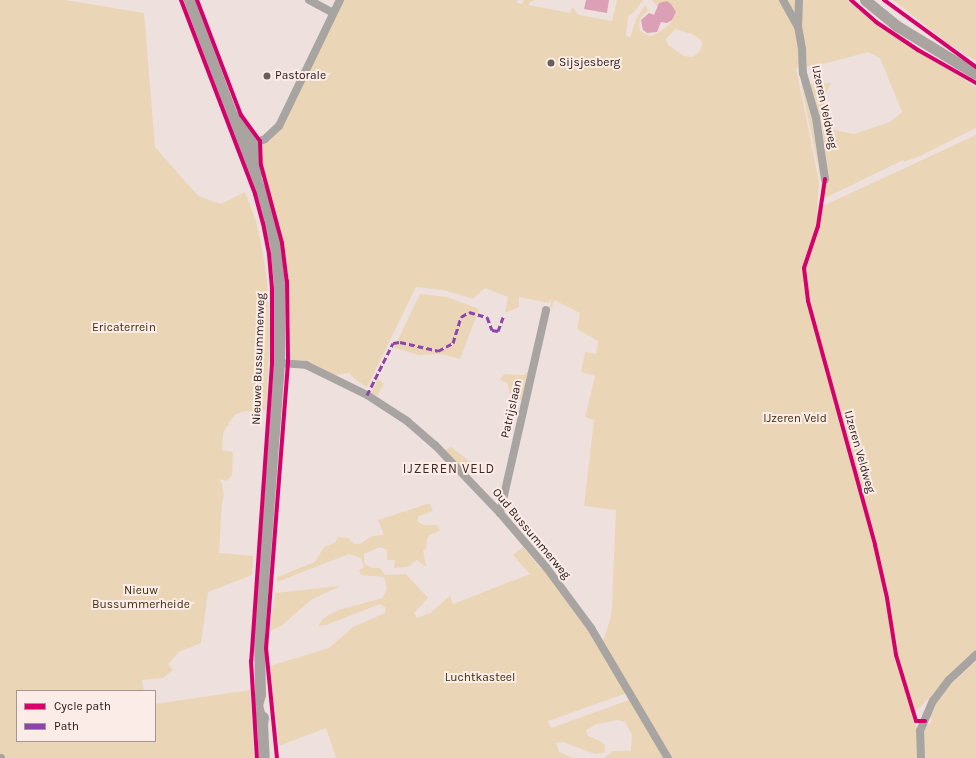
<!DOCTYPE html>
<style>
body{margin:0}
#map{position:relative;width:976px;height:758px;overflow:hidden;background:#eee0dc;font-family:Karla,sans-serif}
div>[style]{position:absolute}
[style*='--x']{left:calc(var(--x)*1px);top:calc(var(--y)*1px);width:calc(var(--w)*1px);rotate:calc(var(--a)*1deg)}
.green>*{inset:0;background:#ead6b6}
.water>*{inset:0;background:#dba0b6}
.minor>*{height:8px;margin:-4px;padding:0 4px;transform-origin:4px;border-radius:4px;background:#a8a4a2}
.secondary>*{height:11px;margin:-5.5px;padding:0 5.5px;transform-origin:5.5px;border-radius:5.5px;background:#a9a4a0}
.quiet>*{height:3px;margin-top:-1.5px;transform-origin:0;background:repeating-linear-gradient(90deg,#8e44ad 0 6px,transparent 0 9px)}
.cycleway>*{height:4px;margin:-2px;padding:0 2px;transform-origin:2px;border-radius:2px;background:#d6006c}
.dots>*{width:11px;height:11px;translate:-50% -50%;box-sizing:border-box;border:2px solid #fcece7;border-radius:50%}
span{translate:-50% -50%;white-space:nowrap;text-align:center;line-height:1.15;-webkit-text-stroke:4px #fcece7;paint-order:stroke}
.poi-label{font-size:12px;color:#211815}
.left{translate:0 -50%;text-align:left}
.street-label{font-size:12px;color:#211815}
.park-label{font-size:12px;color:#3c2e0b}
.neighbourhood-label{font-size:13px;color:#3b2822;letter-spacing:1px}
.legend{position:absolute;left:16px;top:690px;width:140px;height:52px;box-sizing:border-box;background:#fcece7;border:1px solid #a49793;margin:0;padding:5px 7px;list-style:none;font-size:12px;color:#211815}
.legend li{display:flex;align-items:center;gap:8px;height:20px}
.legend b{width:20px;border:1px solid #a49793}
</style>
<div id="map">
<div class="green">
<i style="clip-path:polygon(0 0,66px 0,144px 13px,155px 147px,198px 196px,221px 204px,245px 192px,256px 221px,262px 248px,267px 280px,270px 336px,266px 410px,246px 411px,236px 414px,228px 423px,229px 426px,227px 426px,223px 434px,222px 450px,233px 452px,232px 475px,227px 481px,219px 479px,222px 484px,224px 497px,222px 502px,219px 553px,253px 556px,252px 575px,208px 592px,201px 643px,179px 652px,168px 664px,173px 670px,163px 678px,142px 680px,144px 691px,17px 691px,17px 741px,155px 741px,155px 704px,250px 690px,254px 758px,0 758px)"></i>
<i style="clip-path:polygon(evenodd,342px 0,518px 0,517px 3px,522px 4px,524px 0,535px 0,529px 3px,529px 5px,570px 13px,572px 7px,579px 15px,612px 21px,617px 0,643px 0,635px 11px,628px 17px,626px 35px,630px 38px,636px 19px,645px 5px,648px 10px,641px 17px,639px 24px,640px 31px,650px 36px,658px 33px,669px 25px,672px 20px,676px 12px,659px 3px,657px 6px,652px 0,847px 0,879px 26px,976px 87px,976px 128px,920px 156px,904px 162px,903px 160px,821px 200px,821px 181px,801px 84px,831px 83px,824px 97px,825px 121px,829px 129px,854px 134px,890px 122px,902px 112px,880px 58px,868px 52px,820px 65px,796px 68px,819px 182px,817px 213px,825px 205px,976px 135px,976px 650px,913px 714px,917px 727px,918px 758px,671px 758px,603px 641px,610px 620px,612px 607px,616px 510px,584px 506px,594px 420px,585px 417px,595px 376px,581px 372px,585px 352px,596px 354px,598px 341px,577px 329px,580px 313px,554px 300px,552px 308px,550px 308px,551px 300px,550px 299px,549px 303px,519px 297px,519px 307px,505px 313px,508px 297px,485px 288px,473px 299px,443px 290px,416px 287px,367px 387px,357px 381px,349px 373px,335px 375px,289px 359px,290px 345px,286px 340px,290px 325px,285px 273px,277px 225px,260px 158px,260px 146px,268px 143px,283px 125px,342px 0,675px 29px,692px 34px,701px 40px,702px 45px,699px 52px,693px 57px,684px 56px,668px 45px,666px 39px,675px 29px)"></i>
<i style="clip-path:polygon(893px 0,976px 0,976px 61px,950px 45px)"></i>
<i style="clip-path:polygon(420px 294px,447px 297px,479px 309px,460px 359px,441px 354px,419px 355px,394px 348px)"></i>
<i style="clip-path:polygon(530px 369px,526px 402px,511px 397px,507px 383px,500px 380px,504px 374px,524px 375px)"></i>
<i style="clip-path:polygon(378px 379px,384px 384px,377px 396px,371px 393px)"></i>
<i style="clip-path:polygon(451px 447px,472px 463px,467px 473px,443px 451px)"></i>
<i style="clip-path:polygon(427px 504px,430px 504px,433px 511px,419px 516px,417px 521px,423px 525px,437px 525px,440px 531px,429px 535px,427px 539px,426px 549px,423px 550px,426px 567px,417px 560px,408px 567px,394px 568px,395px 560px,387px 560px,387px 550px,380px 547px,364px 554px,364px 563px,371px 568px,380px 568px,385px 575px,406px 574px,428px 598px,414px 613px,417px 618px,430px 613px,450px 596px,453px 604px,530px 574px,513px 555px,523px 547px,541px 569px,548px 566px,630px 692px,548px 721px,551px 728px,629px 700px,665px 758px,604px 758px,613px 751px,631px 751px,632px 735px,625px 722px,618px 720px,597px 724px,586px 730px,588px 736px,598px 740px,605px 745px,604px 753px,595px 754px,563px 742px,556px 743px,559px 752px,573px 758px,336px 758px,326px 728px,279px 746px,270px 666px,329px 648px,353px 627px,385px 613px,386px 608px,380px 604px,326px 625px,318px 626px,324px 618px,338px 610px,383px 598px,387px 588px,384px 577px,361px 575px,359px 570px,364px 568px,361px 558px,349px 554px,277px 582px,277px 577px,315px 562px,324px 547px,335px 543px,338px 537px,348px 538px,354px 544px,360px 544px,372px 536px,384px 535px,378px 520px)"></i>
<i style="clip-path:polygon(340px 586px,311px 600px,281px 626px,270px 631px,275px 593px)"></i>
<i style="clip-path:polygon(976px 661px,976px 758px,924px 758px,924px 730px,927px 723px,930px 724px,932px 719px,929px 717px,941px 694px)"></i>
</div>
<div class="water">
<i style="clip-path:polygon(586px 0,609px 0,607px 13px,584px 9px)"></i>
<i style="clip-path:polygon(667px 1px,671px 4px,676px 12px,672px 20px,667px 23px,661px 22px,657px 32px,647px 33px,643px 30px,641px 20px,649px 13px,654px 15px,659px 3px)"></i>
</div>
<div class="minor">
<i style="--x:309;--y:0;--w:27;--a:28"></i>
<i style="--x:783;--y:0;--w:29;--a:61"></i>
<i style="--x:799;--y:0;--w:26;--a:92"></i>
<i style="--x:798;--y:26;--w:23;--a:80"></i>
<i style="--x:802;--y:49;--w:24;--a:88"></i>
<i style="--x:803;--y:73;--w:47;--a:73.9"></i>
<i style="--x:816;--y:118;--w:62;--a:81.6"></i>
<i style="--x:245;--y:146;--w:21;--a:-19"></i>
<i style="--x:265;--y:139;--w:19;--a:-43"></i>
<i style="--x:279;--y:126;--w:140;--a:-64.2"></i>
<i style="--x:279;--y:363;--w:27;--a:4"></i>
<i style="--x:306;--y:365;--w:68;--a:26.2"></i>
<i style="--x:367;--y:395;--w:48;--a:33"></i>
<i style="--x:407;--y:421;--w:37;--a:41"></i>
<i style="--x:435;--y:445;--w:94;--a:46.3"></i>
<i style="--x:500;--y:513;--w:71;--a:49.6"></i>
<i style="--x:546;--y:567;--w:76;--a:53.6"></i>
<i style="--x:591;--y:628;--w:151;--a:59.4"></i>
<i style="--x:500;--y:513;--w:208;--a:-77.2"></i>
<i style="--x:0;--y:758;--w:1;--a:0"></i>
<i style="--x:921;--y:758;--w:27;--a:-92"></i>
<i style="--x:920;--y:731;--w:33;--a:-67"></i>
<i style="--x:933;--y:701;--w:26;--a:-53"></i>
<i style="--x:949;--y:680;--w:37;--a:-43"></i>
</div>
<div class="secondary">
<i style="--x:189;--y:0;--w:206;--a:69.5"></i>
<i style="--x:261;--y:193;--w:55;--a:75.2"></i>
<i style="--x:275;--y:246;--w:37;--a:84"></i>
<i style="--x:279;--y:283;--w:80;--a:90"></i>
<i style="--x:279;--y:363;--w:275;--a:94.2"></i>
<i style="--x:259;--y:637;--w:57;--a:89"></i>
<i style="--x:260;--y:694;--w:11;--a:105"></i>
<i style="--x:257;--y:705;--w:20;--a:75"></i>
<i style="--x:865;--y:0;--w:41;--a:39.1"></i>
<i style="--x:897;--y:26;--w:92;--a:31.3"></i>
<i style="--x:234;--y:116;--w:34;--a:52"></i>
<i style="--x:255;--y:143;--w:31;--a:88"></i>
<i style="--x:263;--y:717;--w:7;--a:98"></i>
<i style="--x:262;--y:724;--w:34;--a:87"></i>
</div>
<div class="quiet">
<i style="--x:367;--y:395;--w:58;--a:-63.4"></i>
<i style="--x:393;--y:343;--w:7;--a:-8"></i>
<i style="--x:400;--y:342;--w:39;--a:13"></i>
<i style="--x:438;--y:351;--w:17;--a:-28"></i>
<i style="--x:453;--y:343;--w:27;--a:-73"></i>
<i style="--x:461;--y:317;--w:9;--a:-32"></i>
<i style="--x:469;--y:312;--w:19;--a:16"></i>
<i style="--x:487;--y:317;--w:14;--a:69"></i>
<i style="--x:492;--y:330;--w:6;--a:9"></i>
<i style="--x:498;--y:331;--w:15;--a:-70"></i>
</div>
<div class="cycleway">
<i style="--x:181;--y:0;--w:208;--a:69.1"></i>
<i style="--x:255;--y:194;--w:30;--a:75"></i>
<i style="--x:263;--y:223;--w:32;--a:79"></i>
<i style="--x:269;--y:254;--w:35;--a:85"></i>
<i style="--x:272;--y:289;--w:75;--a:90"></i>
<i style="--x:272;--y:364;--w:298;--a:94"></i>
<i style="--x:251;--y:661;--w:97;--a:86.5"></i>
<i style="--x:197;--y:0;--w:123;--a:69.1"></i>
<i style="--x:241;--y:115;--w:32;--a:54"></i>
<i style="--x:260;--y:141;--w:24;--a:88"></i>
<i style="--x:261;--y:165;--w:81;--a:74.9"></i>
<i style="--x:282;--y:243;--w:38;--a:83"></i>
<i style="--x:287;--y:281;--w:82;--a:89.3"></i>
<i style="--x:288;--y:363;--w:286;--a:94.4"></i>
<i style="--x:266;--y:648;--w:111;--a:84.3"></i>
<i style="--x:851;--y:0;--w:33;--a:41"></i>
<i style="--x:876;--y:22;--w:50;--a:33.7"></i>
<i style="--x:918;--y:50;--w:67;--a:29.6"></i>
<i style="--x:884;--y:0;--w:114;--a:36.1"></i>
<i style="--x:825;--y:179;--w:48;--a:98.5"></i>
<i style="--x:818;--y:226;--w:44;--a:108.4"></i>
<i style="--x:804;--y:268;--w:33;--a:83"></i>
<i style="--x:808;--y:301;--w:253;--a:74.6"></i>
<i style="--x:875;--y:545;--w:54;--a:77.2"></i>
<i style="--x:887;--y:598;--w:58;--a:81"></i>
<i style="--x:896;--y:655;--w:69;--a:73.1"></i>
<i style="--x:916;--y:721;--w:9;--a:0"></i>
</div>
<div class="dots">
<i style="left:551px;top:63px;background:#695e5b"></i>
<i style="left:267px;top:76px;background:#695e5b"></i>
</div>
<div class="poi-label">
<span class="left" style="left:559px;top:63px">Sijsjesberg</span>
<span class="left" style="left:275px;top:76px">Pastorale</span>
</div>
<div class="street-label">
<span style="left:824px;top:107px;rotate:78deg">IJzeren Veldweg</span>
<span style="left:259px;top:359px;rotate:-88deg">Nieuwe Bussummerweg</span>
<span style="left:512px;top:409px;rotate:-77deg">Patrijslaan</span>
<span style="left:859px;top:452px;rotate:74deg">IJzeren Veldweg</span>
<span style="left:531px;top:534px;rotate:50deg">Oud Bussummerweg</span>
</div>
<div class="park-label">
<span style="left:124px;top:328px">Ericaterrein</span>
<span style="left:795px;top:419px">IJzeren Veld</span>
<span style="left:141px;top:598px">Nieuw<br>Bussummerheide</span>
<span style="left:480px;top:678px">Luchtkasteel</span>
</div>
<div class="neighbourhood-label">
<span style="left:449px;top:469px">IJZEREN VELD</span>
</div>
<ul class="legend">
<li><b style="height:5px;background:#d6006c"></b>Cycle path</li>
<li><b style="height:5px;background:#8e44ad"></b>Path</li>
</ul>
</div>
